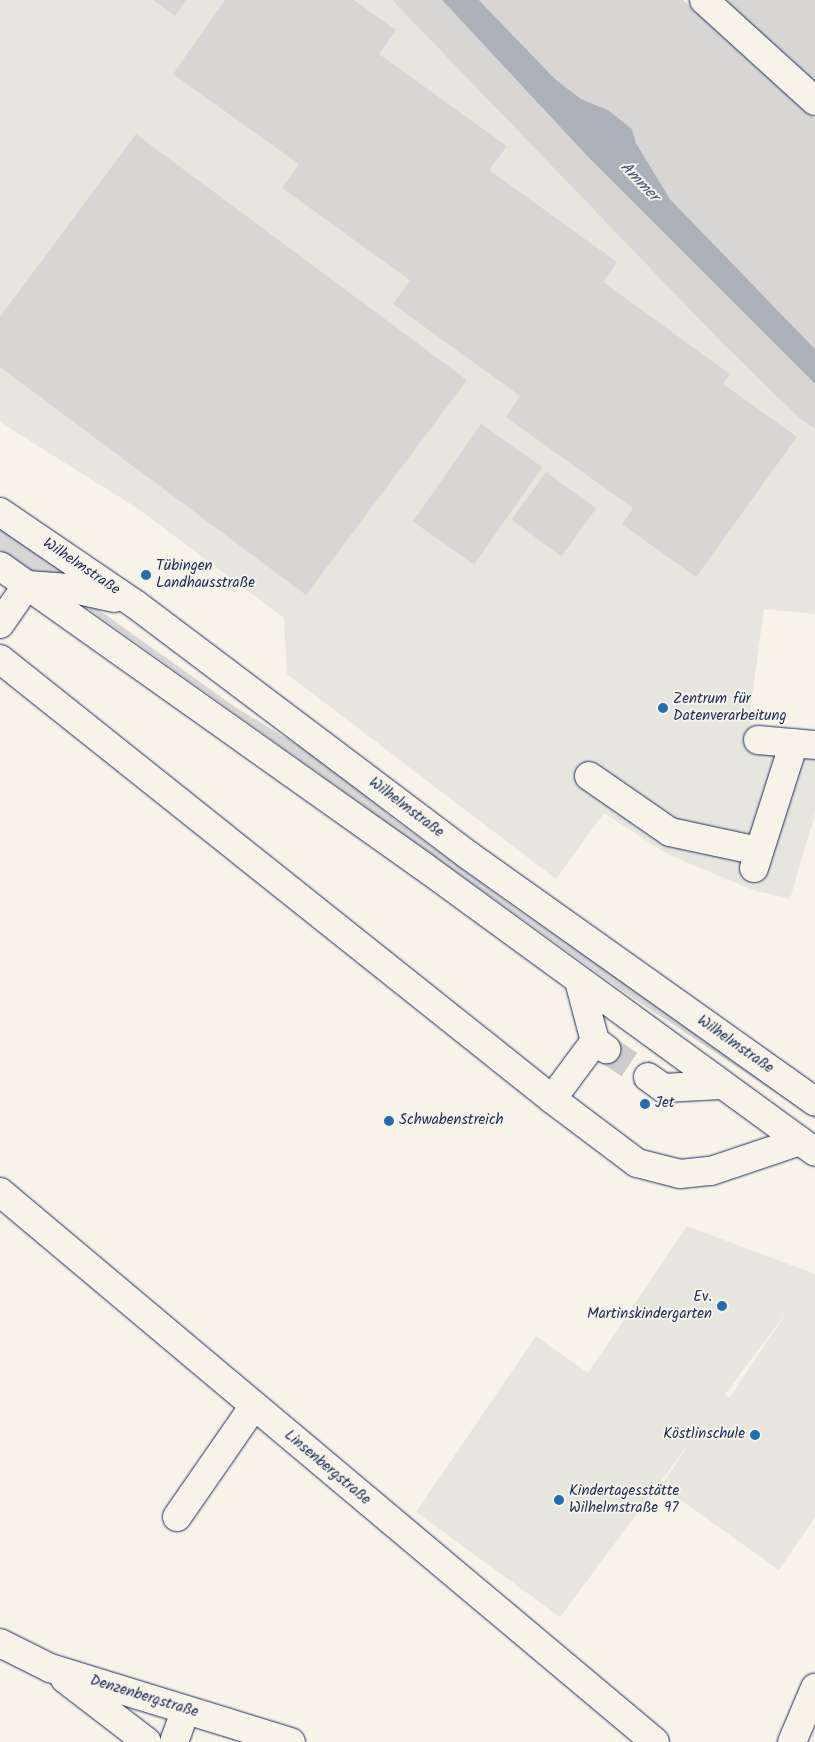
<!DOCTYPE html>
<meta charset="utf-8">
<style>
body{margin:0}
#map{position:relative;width:815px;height:1742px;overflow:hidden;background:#f7f3e8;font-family:Kalam,sans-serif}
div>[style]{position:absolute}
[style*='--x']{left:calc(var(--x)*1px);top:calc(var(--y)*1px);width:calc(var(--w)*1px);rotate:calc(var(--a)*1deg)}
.built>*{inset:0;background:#e6e5de}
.green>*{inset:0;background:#d7d6d4;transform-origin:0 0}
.water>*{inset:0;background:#acb0b9}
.minor-tunnel>*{height:28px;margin-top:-14px;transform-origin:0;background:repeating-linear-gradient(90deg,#cbcccc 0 28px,transparent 0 42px)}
.roads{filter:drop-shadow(0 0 1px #1b2f5e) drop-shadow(0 0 1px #1b2f5e)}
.minor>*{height:28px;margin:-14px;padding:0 14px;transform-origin:14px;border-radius:14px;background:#f7f3e8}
.major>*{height:28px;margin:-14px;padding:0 14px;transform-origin:14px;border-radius:14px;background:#f7f3e8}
.dots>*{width:14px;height:14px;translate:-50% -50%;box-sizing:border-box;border:2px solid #f7f3e8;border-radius:50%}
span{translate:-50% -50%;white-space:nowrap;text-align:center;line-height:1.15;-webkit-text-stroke:4px #f7f3e8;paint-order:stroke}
.poi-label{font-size:15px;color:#1b2f5e}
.left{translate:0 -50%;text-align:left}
.right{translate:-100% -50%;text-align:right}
.street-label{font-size:15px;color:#1b2f5e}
.water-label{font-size:16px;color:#465679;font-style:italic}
</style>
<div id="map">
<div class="built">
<i style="clip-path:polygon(0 0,392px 0,722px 343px,799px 418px,815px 429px,815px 614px,764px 609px,749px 720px,758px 740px,815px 745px,815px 813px,790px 899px,753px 890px,667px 854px,604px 813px,556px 879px,287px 674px,284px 618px,137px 508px,0 422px)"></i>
<i style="clip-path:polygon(evenodd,687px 1226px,815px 1274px,815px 1517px,779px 1570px,661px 1486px,693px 1438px,560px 1617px,416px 1512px,536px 1336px,588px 1373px,687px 1226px,789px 1309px,730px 1397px,729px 1397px,725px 1394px,789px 1309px)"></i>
</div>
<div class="green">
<i style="clip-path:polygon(153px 0,186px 0,175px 16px)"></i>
<i style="clip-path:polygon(225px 0,354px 0,396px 30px,379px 54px,507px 146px,489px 170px,617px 262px,603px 282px,730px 374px,723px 384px,797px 437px,696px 577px,622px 524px,633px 508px,506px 417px,520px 396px,393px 304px,410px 280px,282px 188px,299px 164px,173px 74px)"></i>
<i style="clip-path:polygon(392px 0,442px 0,589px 158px,815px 384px,815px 429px,799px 418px,722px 343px)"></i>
<i style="clip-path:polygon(479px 0,683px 0,815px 119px,815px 349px,670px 199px,636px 143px,632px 129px,608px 110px,581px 99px,555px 79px)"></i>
<i style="clip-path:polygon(716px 0,815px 0,815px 88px)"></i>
<i style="clip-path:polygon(136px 134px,467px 380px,306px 595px,0 367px,0 317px)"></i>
<i style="left:481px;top:424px;width:75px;height:119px;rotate:35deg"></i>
<i style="left:546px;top:472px;width:62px;height:59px;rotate:36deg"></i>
<i style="clip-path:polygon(0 527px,73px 578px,41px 579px,0 550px)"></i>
<i style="clip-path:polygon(82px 604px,96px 608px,235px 707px,322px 760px,394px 819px,514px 907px,815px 1113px,815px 1119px,627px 994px)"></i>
</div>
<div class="water">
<i style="clip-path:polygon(442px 0,479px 0,555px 79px,581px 99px,608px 110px,632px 129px,636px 143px,670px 199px,815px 349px,815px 384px,589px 158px)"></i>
</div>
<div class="minor-tunnel">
<i style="--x:606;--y:1049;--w:50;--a:33.7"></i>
</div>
<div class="roads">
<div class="minor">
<i style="--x:704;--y:0;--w:150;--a:42.3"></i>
<i style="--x:0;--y:624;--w:47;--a:-55.3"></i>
<i style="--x:0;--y:659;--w:706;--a:38.56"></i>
<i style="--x:552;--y:1099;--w:106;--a:37"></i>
<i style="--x:637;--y:1163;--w:44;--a:14.3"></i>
<i style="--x:680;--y:1174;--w:31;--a:-6"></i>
<i style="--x:711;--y:1171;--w:94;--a:-18.6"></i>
<i style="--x:758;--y:740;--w:57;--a:5"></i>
<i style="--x:589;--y:776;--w:98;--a:34.7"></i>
<i style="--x:670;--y:832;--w:91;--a:12.1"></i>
<i style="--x:754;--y:868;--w:131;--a:-72.3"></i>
<i style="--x:579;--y:981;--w:62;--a:75.1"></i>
<i style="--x:595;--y:1041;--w:14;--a:36"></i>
<i style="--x:648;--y:1077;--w:19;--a:36"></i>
<i style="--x:663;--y:1088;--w:58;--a:-3"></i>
<i style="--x:552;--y:1099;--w:72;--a:-53.4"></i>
<i style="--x:0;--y:1192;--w:855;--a:40.02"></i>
<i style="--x:177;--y:1517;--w:135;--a:-55.3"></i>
<i style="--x:0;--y:1643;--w:56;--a:26.6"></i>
<i style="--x:50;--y:1668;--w:252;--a:17.1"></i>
<i style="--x:65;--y:1679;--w:103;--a:37.5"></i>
<i style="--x:174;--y:1742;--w:33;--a:-70"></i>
<i style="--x:792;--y:1742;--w:59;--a:-66.9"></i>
</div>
<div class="major">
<i style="--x:0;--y:512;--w:163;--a:34.3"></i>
<i style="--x:135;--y:604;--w:417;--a:37"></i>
<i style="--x:468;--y:855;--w:426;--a:35.4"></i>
<i style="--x:0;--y:566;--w:519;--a:35.35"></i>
<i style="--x:423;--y:866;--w:485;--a:36.1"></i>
<i style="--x:27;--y:585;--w:42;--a:4.1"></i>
<i style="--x:69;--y:588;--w:46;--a:12.5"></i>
</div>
</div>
<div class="dots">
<i style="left:146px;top:575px;background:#1f6fb2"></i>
<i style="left:663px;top:708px;background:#1f6fb2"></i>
<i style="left:645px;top:1104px;background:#1f6fb2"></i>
<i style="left:389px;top:1121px;background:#1f6fb2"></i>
<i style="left:722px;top:1306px;background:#1f6fb2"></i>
<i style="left:755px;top:1435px;background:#1f6fb2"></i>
<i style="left:559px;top:1500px;background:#1f6fb2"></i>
</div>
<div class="poi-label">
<span class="left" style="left:156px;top:575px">Tübingen<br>Landhausstraße</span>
<span class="left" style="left:673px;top:708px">Zentrum für<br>Datenverarbeitung</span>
<span class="left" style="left:655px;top:1104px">Jet</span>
<span class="left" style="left:399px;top:1121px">Schwabenstreich</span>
<span class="right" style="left:712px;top:1306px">Ev.<br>Martinskindergarten</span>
<span class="right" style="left:745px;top:1435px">Köstlinschule</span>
<span class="left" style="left:569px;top:1500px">Kindertagesstätte<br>Wilhelmstraße 97</span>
</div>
<div class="street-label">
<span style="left:81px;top:567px;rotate:34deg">Wilhelmstraße</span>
<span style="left:406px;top:808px;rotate:37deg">Wilhelmstraße</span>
<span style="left:735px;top:1045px;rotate:35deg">Wilhelmstraße</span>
<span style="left:327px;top:1468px;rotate:40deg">Linsenbergstraße</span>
<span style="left:144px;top:1697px;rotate:17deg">Denzenbergstraße</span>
</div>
<div class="water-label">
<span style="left:639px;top:182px;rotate:46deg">Ammer</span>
</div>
</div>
